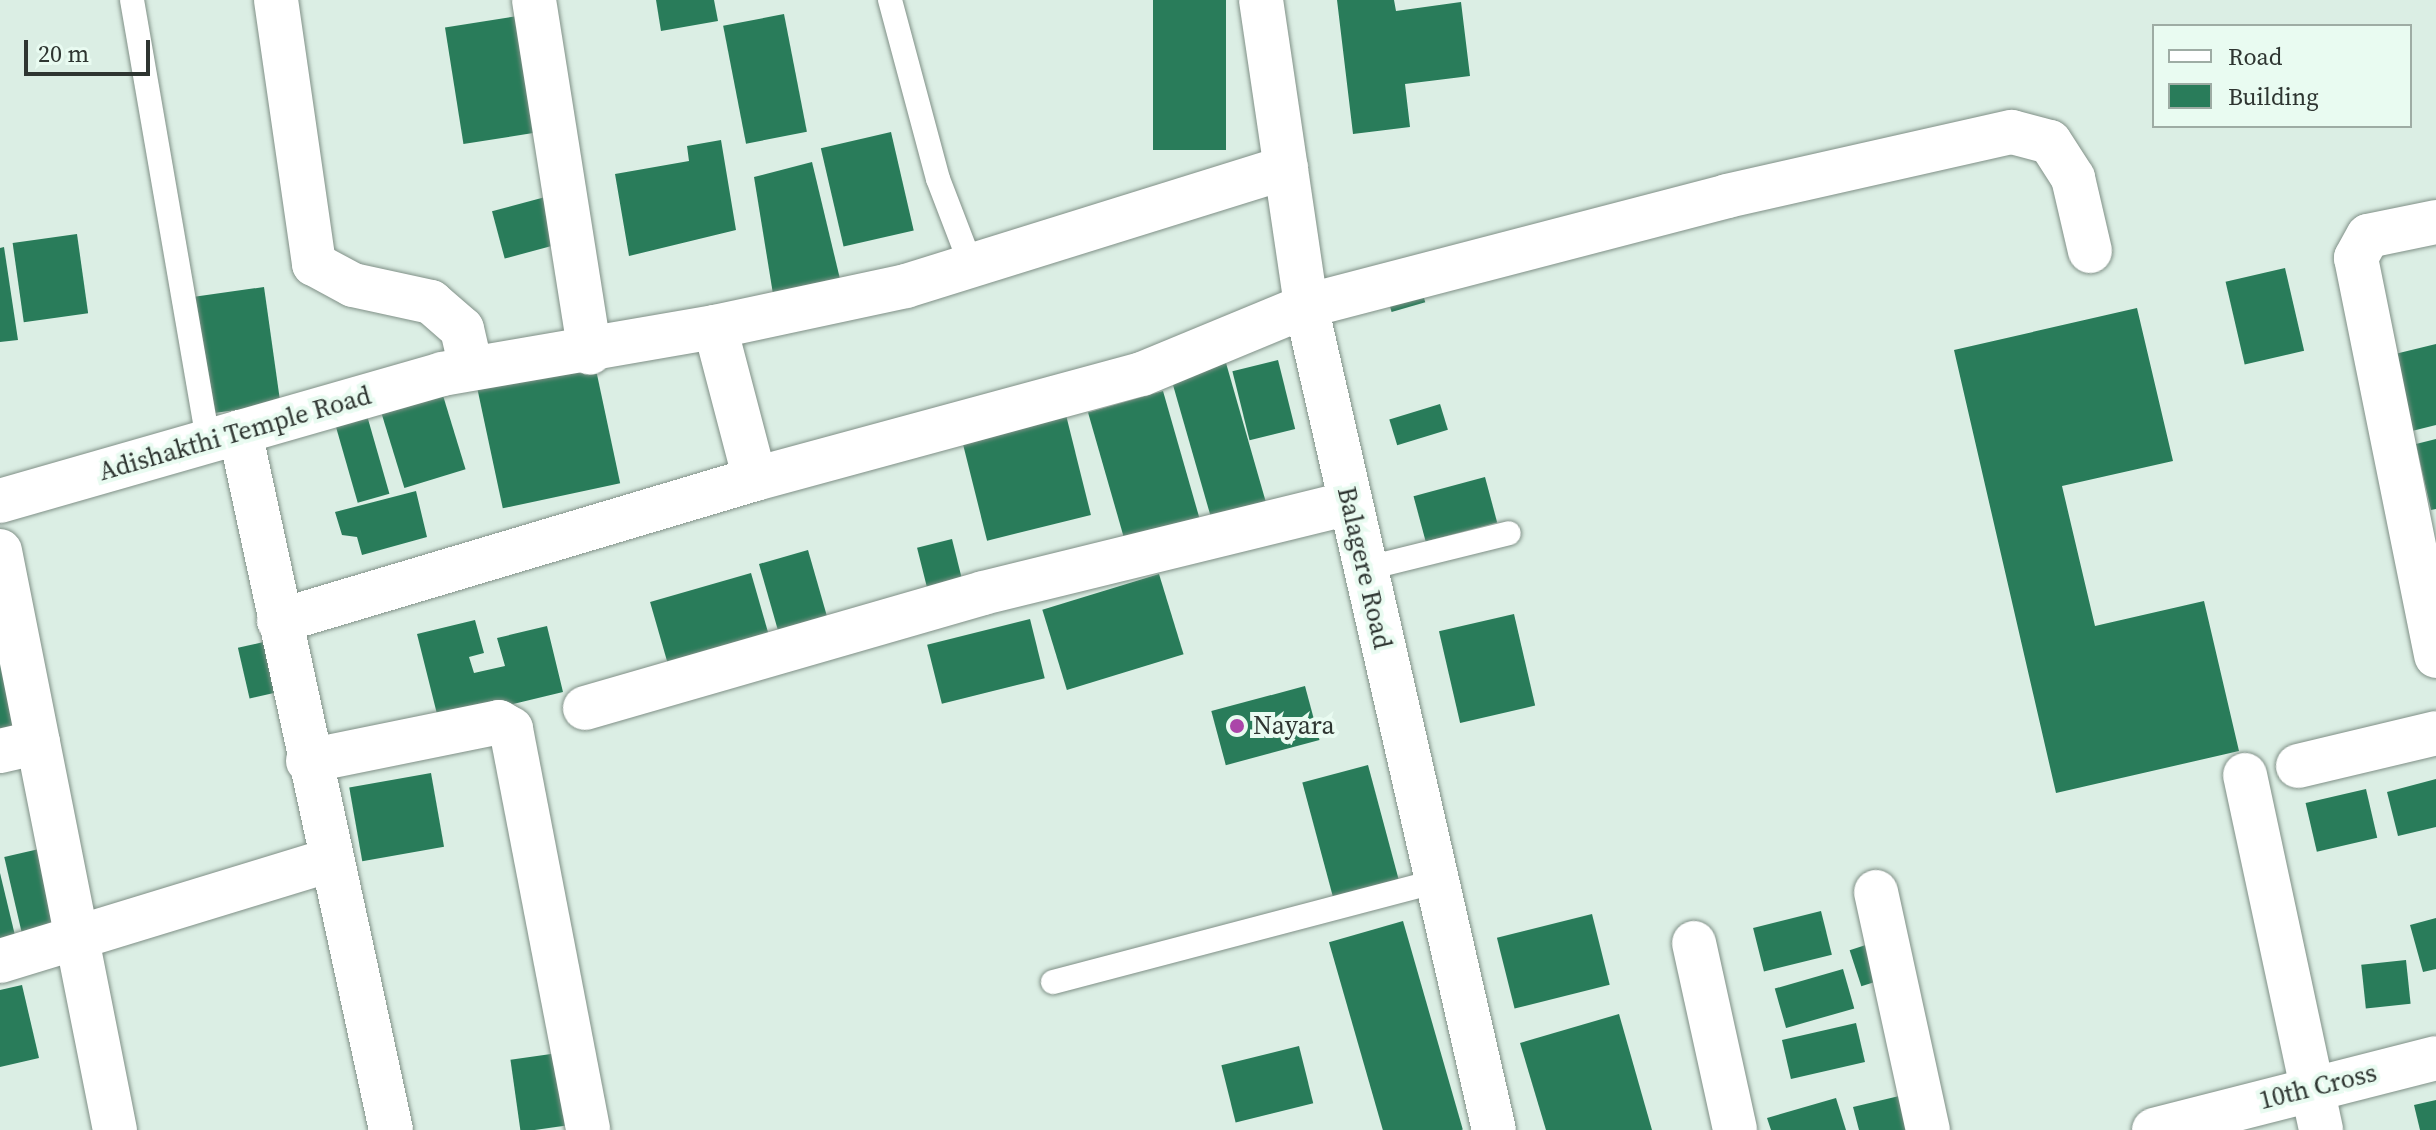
<!DOCTYPE html>
<style>
body{margin:0}
#map{position:relative;width:2436px;height:1130px;overflow:hidden;background:#dbeee4;font-family:"Source Serif 4",serif}
div>[style]{position:absolute}
[style*='--x']{left:calc(var(--x)*1px);top:calc(var(--y)*1px);width:calc(var(--w)*1px);rotate:calc(var(--a)*1deg)}
.building>*{inset:0;background:#297c5a;transform-origin:0 0}
.roads{filter:drop-shadow(0 0 2px #809087) drop-shadow(0 0 2px #809087)}
.lane>*{height:24px;margin:-12px;padding:0 12px;transform-origin:12px;border-radius:12px;background:#fff}
.street>*{height:44px;margin:-22px;padding:0 22px;transform-origin:22px;border-radius:22px;background:#fff}
.secondary>*{height:44px;margin:-22px;padding:0 22px;transform-origin:22px;border-radius:22px;background:#fff}
.dots>*{width:22px;height:22px;translate:-50% -50%;box-sizing:border-box;border:4px solid #e9fbf1;border-radius:50%}
span{translate:-50% -50%;white-space:nowrap;text-align:center;line-height:1.15;-webkit-text-stroke:8px #e9fbf1;paint-order:stroke}
.street-label{font-size:26px;color:#2e3531}
.poi-label{font-size:26px;color:#2e3531}
.left{translate:0 -50%;text-align:left}
.legend{position:absolute;left:2152px;top:24px;width:260px;height:104px;box-sizing:border-box;background:#e9fbf1;border:2px solid #9eaca4;margin:0;padding:10px 14px;list-style:none;font-size:24px;color:#2e3531}
.legend li{display:flex;align-items:center;gap:16px;height:40px}
.legend b{width:40px;border:2px solid #9eaca4}
.scale{position:absolute;left:24px;top:40px;width:126px;height:36px;box-sizing:border-box;border:4px solid #2e3531;border-top:0;padding-left:10px;font-size:24px;line-height:28px;white-space:nowrap;color:#2e3531;-webkit-text-stroke:6px #e9fbf1;paint-order:stroke}
</style>
<div id="map">
<div class="building">
<i style="clip-path:polygon(656px 0,714px 0,718px 21px,661px 31px)"></i>
<i style="left:1153px;top:0;width:73px;height:150px"></i>
<i style="clip-path:polygon(1337px 0,1394px 0,1396px 11px,1461px 2px,1470px 76px,1405px 84px,1410px 127px,1353px 134px)"></i>
<i style="left:784px;top:14px;width:120px;height:62px;rotate:79deg"></i>
<i style="left:524px;top:15px;width:118px;height:80px;rotate:81deg"></i>
<i style="left:891px;top:132px;width:101px;height:72px;rotate:77deg"></i>
<i style="clip-path:polygon(721px 140px,736px 230px,629px 256px,615px 174px,689px 161px,687px 146px)"></i>
<i style="clip-path:polygon(812px 162px,840px 279px,773px 294px,754px 177px)"></i>
<i style="left:549px;top:196px;width:49px;height:59px;rotate:75deg"></i>
<i style="left:77px;top:234px;width:80px;height:65px;rotate:82deg"></i>
<i style="clip-path:polygon(4px 247px,18px 340px,0 342px,0 248px)"></i>
<i style="left:2285px;top:268px;width:85px;height:61px;rotate:77deg"></i>
<i style="left:1420px;top:284px;width:19px;height:35px;rotate:74deg"></i>
<i style="left:264px;top:287px;width:118px;height:72px;rotate:82deg"></i>
<i style="clip-path:polygon(2137px 308px,2173px 461px,2062px 486px,2095px 626px,2204px 601px,2239px 751px,2056px 793px,1954px 350px)"></i>
<i style="clip-path:polygon(2436px 344px,2436px 425px,2412px 431px,2395px 354px)"></i>
<i style="left:1278px;top:360px;width:71px;height:47px;rotate:76deg"></i>
<i style="left:1226px;top:363px;width:149px;height:57px;rotate:74deg"></i>
<i style="left:595px;top:365px;width:121px;height:120px;rotate:78deg"></i>
<i style="left:441px;top:389px;width:84px;height:64px;rotate:73deg"></i>
<i style="left:1163px;top:391px;width:136px;height:78px;rotate:74deg"></i>
<i style="left:1440px;top:404px;width:27px;height:53px;rotate:73deg"></i>
<i style="left:366px;top:412px;width:85px;height:33px;rotate:74deg"></i>
<i style="left:1066px;top:415px;width:103px;height:107px;rotate:76deg"></i>
<i style="clip-path:polygon(2436px 439px,2436px 509px,2431px 510px,2416px 444px)"></i>
<i style="left:1485px;top:477px;width:47px;height:74px;rotate:75deg"></i>
<i style="clip-path:polygon(416px 491px,427px 537px,362px 555px,357px 537px,342px 535px,335px 512px)"></i>
<i style="left:952px;top:539px;width:45px;height:36px;rotate:76deg"></i>
<i style="left:808px;top:550px;width:74px;height:51px;rotate:74deg"></i>
<i style="left:751px;top:573px;width:68px;height:105px;rotate:74deg"></i>
<i style="left:1159px;top:574px;width:84px;height:122px;rotate:73deg"></i>
<i style="left:1514px;top:614px;width:94px;height:77px;rotate:77deg"></i>
<i style="left:1030px;top:619px;width:61px;height:106px;rotate:76deg"></i>
<i style="clip-path:polygon(475px 620px,484px 653px,469px 657px,474px 673px,505px 666px,497px 638px,547px 626px,563px 692px,439px 722px,417px 634px)"></i>
<i style="left:272px;top:640px;width:52px;height:35px;rotate:77deg"></i>
<i style="clip-path:polygon(0 642px,31px 723px,0 730px)"></i>
<i style="left:1305px;top:686px;width:56px;height:97px;rotate:75deg"></i>
<i style="left:1368px;top:765px;width:125px;height:68px;rotate:75deg"></i>
<i style="left:431px;top:773px;width:75px;height:83px;rotate:80deg"></i>
<i style="clip-path:polygon(2436px 779px,2436px 827px,2398px 836px,2387px 792px)"></i>
<i style="left:2366px;top:789px;width:50px;height:62px;rotate:77deg"></i>
<i style="left:52px;top:846px;width:96px;height:49px;rotate:77deg"></i>
<i style="clip-path:polygon(0 873px,18px 948px,0 952px)"></i>
<i style="left:1821px;top:911px;width:45px;height:70px;rotate:76deg"></i>
<i style="left:1592px;top:914px;width:73px;height:98px;rotate:76deg"></i>
<i style="clip-path:polygon(2436px 918px,2436px 969px,2423px 972px,2410px 925px)"></i>
<i style="left:1403px;top:921px;width:217px;height:77px;rotate:74deg"></i>
<i style="left:1881px;top:940px;width:38px;height:33px;rotate:72deg"></i>
<i style="left:2406px;top:960px;width:44px;height:45px;rotate:84deg"></i>
<i style="left:1843px;top:969px;width:41px;height:71px;rotate:74deg"></i>
<i style="clip-path:polygon(22px 985px,39px 1058px,0 1067px,0 990px)"></i>
<i style="clip-path:polygon(1619px 1014px,1652px 1130px,1546px 1130px,1520px 1043px)"></i>
<i style="left:1856px;top:1023px;width:40px;height:76px;rotate:77deg"></i>
<i style="left:1299px;top:1046px;width:59px;height:80px;rotate:76deg"></i>
<i style="left:558px;top:1053px;width:73px;height:48px;rotate:82deg"></i>
<i style="clip-path:polygon(1916px 1092px,1925px 1130px,1859px 1130px,1853px 1107px)"></i>
<i style="clip-path:polygon(1836px 1098px,1846px 1130px,1771px 1130px,1767px 1118px)"></i>
<i style="clip-path:polygon(2436px 1100px,2436px 1130px,2420px 1130px,2414px 1105px)"></i>
</div>
<div class="roads">
<div class="lane">
<i style="--x:132;--y:0;--w:448;--a:80.2"></i>
<i style="--x:890;--y:0;--w:185;--a:75"></i>
<i style="--x:938;--y:179;--w:92;--a:69"></i>
<i style="--x:1364;--y:569;--w:149;--a:-13.9"></i>
<i style="--x:1053;--y:982;--w:395;--a:-14.7"></i>
</div>
<div class="street">
<i style="--x:276;--y:0;--w:267;--a:81.8"></i>
<i style="--x:314;--y:264;--w:44;--a:28.3"></i>
<i style="--x:353;--y:285;--w:80;--a:12.3"></i>
<i style="--x:431;--y:302;--w:41;--a:41.1"></i>
<i style="--x:462;--y:329;--w:40;--a:77"></i>
<i style="--x:534;--y:0;--w:357;--a:81"></i>
<i style="--x:2436;--y:222;--w:69;--a:168.4"></i>
<i style="--x:2368;--y:236;--w:25;--a:119"></i>
<i style="--x:2356;--y:258;--w:406;--a:78.6"></i>
<i style="--x:715;--y:327;--w:195;--a:-12.1"></i>
<i style="--x:906;--y:286;--w:398;--a:-17.3"></i>
<i style="--x:240;--y:432;--w:714;--a:77.79"></i>
<i style="--x:0;--y:501;--w:460;--a:-16"></i>
<i style="--x:442;--y:374;--w:277;--a:-9.8"></i>
<i style="--x:715;--y:327;--w:157;--a:75.3"></i>
<i style="--x:755;--y:479;--w:401;--a:-15.2"></i>
<i style="--x:1142;--y:374;--w:178;--a:-22.5"></i>
<i style="--x:1306;--y:306;--w:435;--a:-14.6"></i>
<i style="--x:1727;--y:196;--w:292;--a:-12.7"></i>
<i style="--x:2012;--y:132;--w:39;--a:15"></i>
<i style="--x:2050;--y:142;--w:43;--a:57.4"></i>
<i style="--x:2073;--y:178;--w:75;--a:76.9"></i>
<i style="--x:0;--y:551;--w:590;--a:78.77"></i>
<i style="--x:279;--y:621;--w:497;--a:-16.6"></i>
<i style="--x:585;--y:708;--w:414;--a:-16.1"></i>
<i style="--x:983;--y:593;--w:377;--a:-13.8"></i>
<i style="--x:0;--y:751;--w:39;--a:-13"></i>
<i style="--x:308;--y:761;--w:195;--a:-11.5"></i>
<i style="--x:499;--y:722;--w:14;--a:30"></i>
<i style="--x:511;--y:729;--w:408;--a:79.1"></i>
<i style="--x:2298;--y:766;--w:142;--a:-13.4"></i>
<i style="--x:2245;--y:775;--w:363;--a:77.9"></i>
<i style="--x:1876;--y:892;--w:244;--a:77.7"></i>
<i style="--x:1694;--y:943;--w:191;--a:77.6"></i>
<i style="--x:0;--y:961;--w:345;--a:-17"></i>
<i style="--x:2154;--y:1130;--w:291;--a:-14.3"></i>
</div>
<div class="secondary">
<i style="--x:1261;--y:0;--w:309;--a:81.6"></i>
<i style="--x:1306;--y:306;--w:845;--a:77.15"></i>
</div>
</div>
<div class="dots">
<i style="left:1237px;top:726px;background:#ab45a9"></i>
</div>
<div class="street-label">
<span style="left:235px;top:434px;rotate:-16deg">Adishakthi Temple Road</span>
<span style="left:1364px;top:568px;rotate:77deg">Balagere Road</span>
<span style="left:2318px;top:1087px;rotate:-14deg">10th Cross</span>
</div>
<div class="poi-label">
<span class="left" style="left:1253px;top:726px">Nayara</span>
</div>
<ul class="legend">
<li><b style="height:10px;background:#fff"></b>Road</li>
<li><b style="height:22px;background:#297c5a"></b>Building</li>
</ul>
<div class="scale">20 m</div>
</div>
